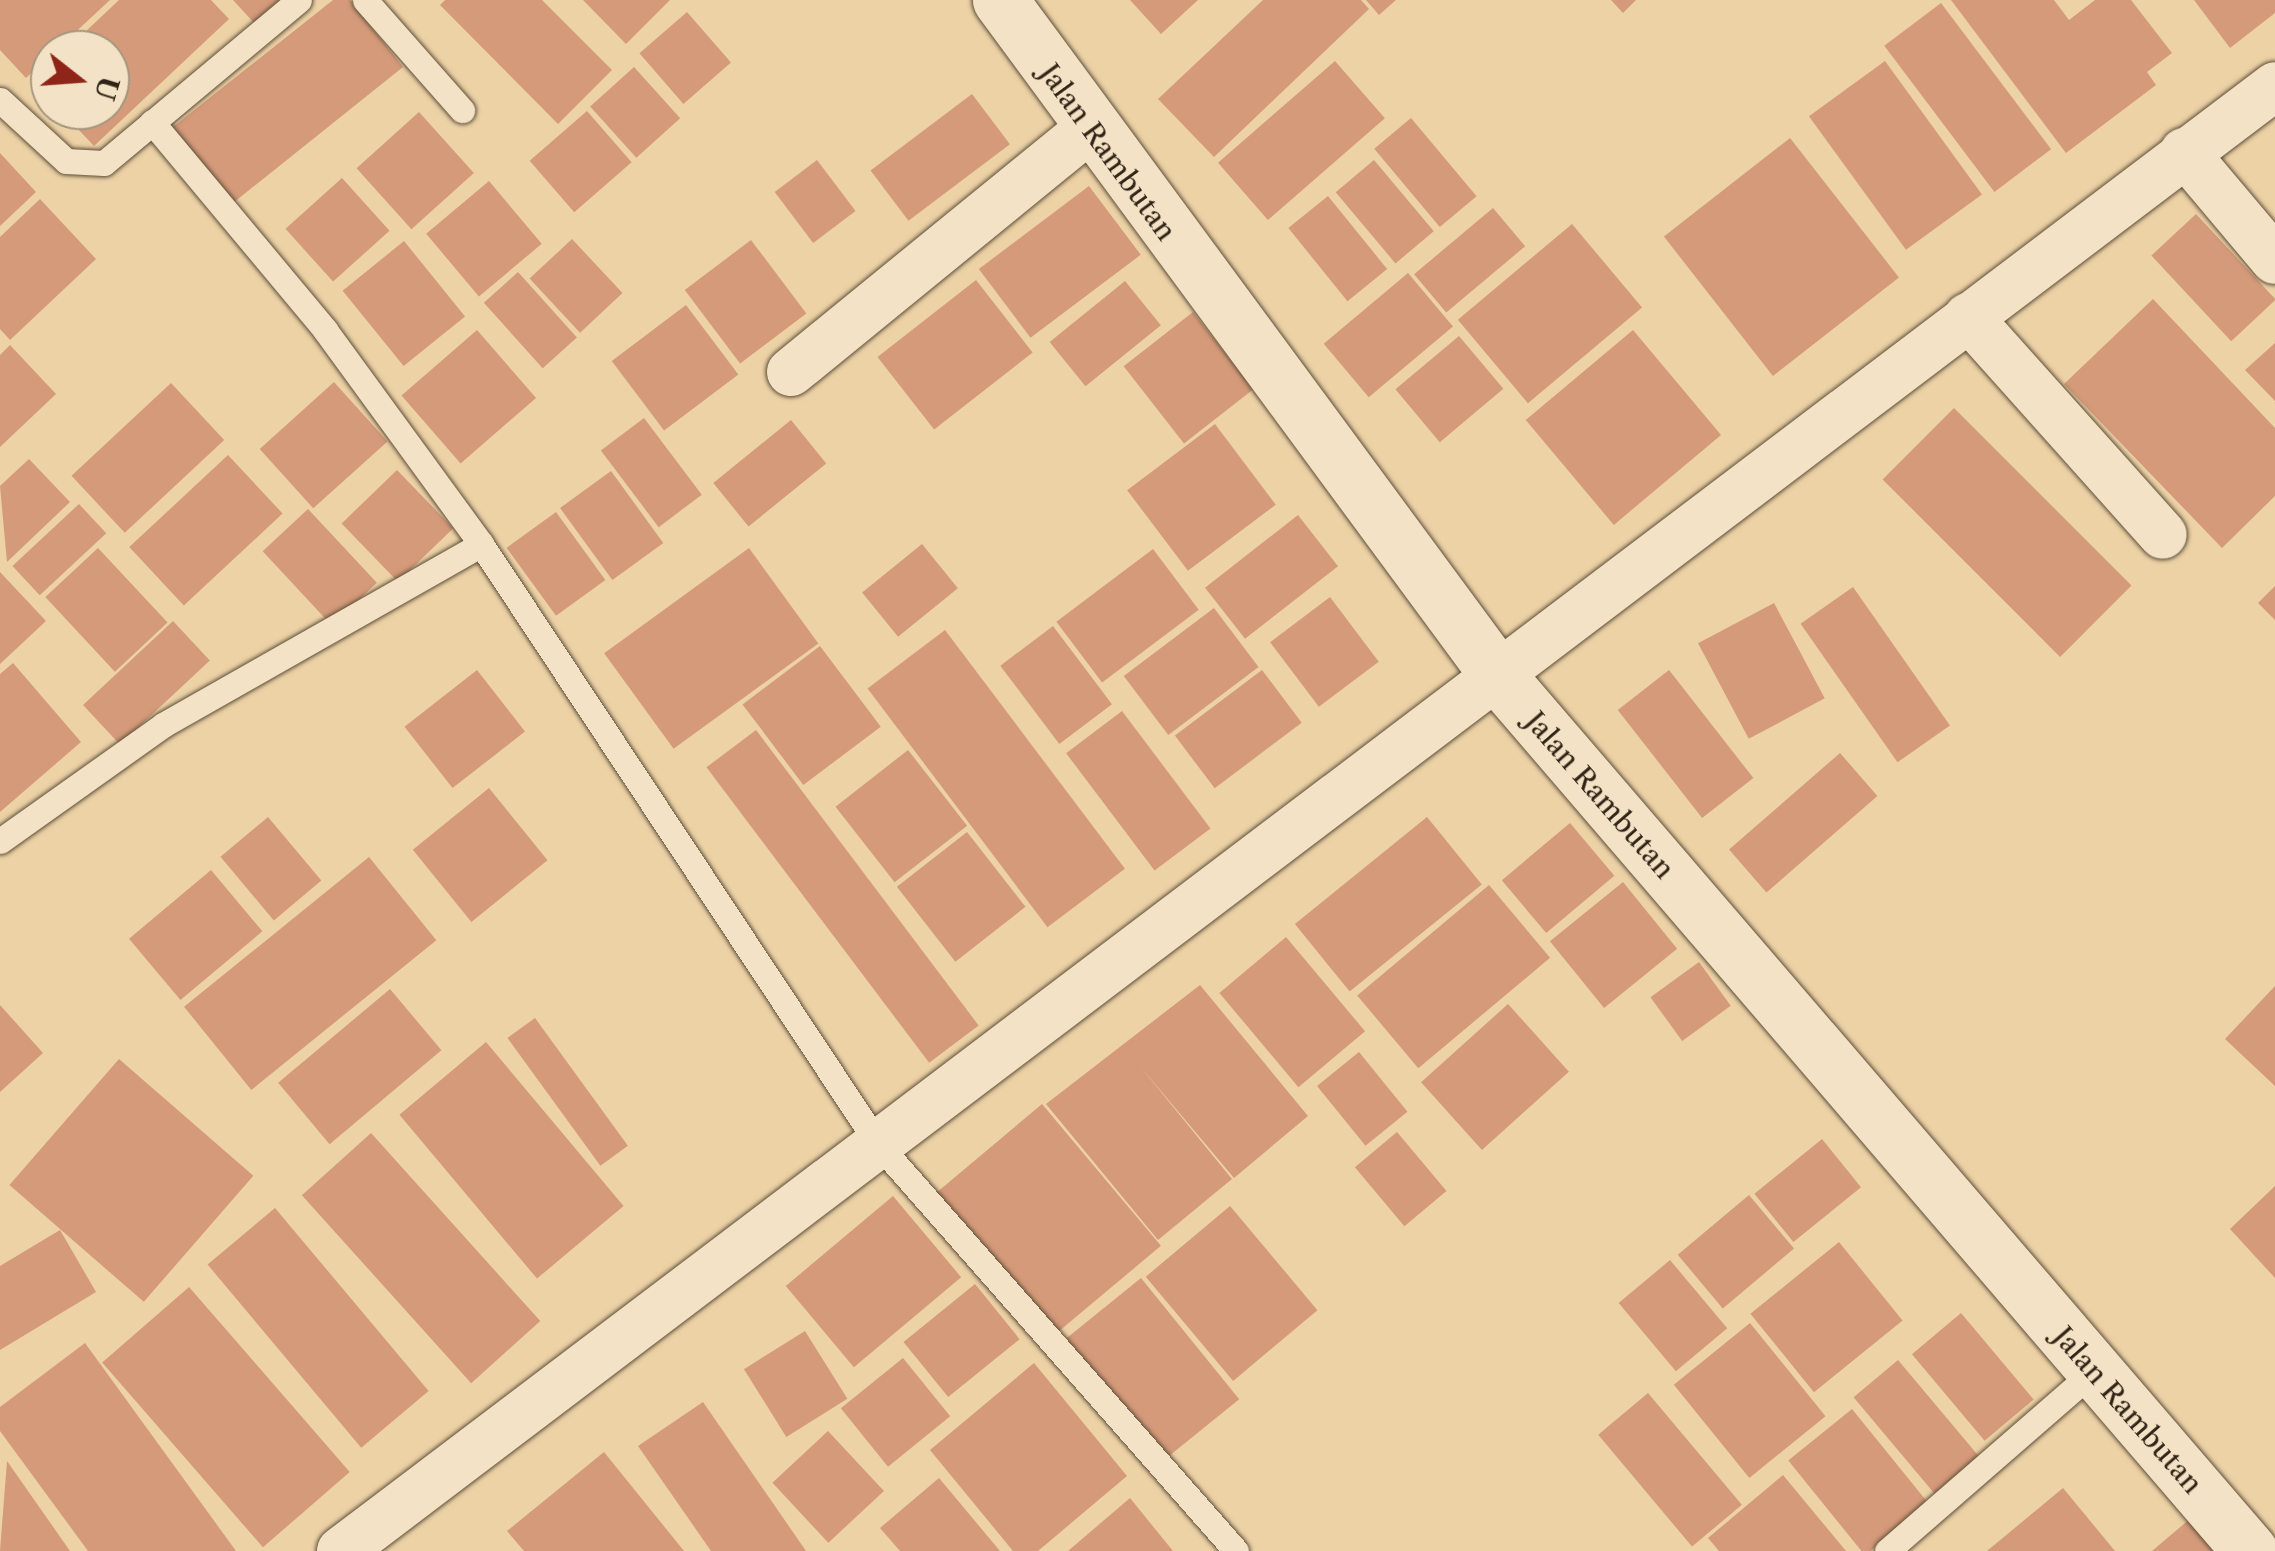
<!DOCTYPE html>
<style>
body{margin:0}
#map{position:relative;width:2275px;height:1551px;overflow:hidden;background:#edd2a6;font-family:"Libre Caslon Text",serif}
div>[style]{position:absolute}
[style*='--x']{left:calc(var(--x)*1px);top:calc(var(--y)*1px);width:calc(var(--w)*1px);rotate:calc(var(--a)*1deg)}
.building>*{inset:0;background:#d59a79;transform-origin:0 0}
.roads{filter:drop-shadow(0 0 2px #5e4f3a) drop-shadow(0 0 2px #5e4f3a)}
.lane>*{height:25px;margin:-12.5px;padding:0 12.5px;transform-origin:12.5px;border-radius:12.5px;background:#f3e2c5}
.street>*{height:48px;margin:-24px;padding:0 24px;transform-origin:24px;border-radius:24px;background:#f3e2c5}
.secondary>*{height:55px;margin:-27.5px;padding:0 27.5px;transform-origin:27.5px;border-radius:27.5px;background:#f3e2c5}
span{translate:-50% -50%;white-space:nowrap;text-align:center;line-height:1.15;-webkit-text-stroke:8px #f3e2c5;paint-order:stroke}
.street-label{font-size:28px;color:#2f2316}
.north{position:absolute;left:30px;top:30px;width:100px;height:100px;box-sizing:border-box;background:#f3e2c5;border:2px solid #a5967f;border-radius:50%;rotate:107deg;font-size:28px;font-weight:700;line-height:40px;text-align:center;color:#2f2316}
.north::after{content:'';display:block;margin:auto;width:35px;height:45px;background:#8f2418;clip-path:polygon(50% 0,100% 100%,50% 72%,0 100%)}
</style>
<div id="map">
<div class="building">
<i style="clip-path:polygon(0 0,110px 0,26px 78px,0 50px)"></i>
<i style="clip-path:polygon(119px 0,211px 0,229px 19px,94px 146px,60px 110px,110px 110px,110px 50px,66px 50px)"></i>
<i style="clip-path:polygon(233px 0,284px 0,257px 26px)"></i>
<i style="clip-path:polygon(333px 0,350px 0,403px 67px,233px 203px,173px 127px)"></i>
<i style="clip-path:polygon(445px 0,542px 0,612px 70px,558px 124px,440px 5px)"></i>
<i style="clip-path:polygon(583px 0,670px 0,626px 44px)"></i>
<i style="clip-path:polygon(1130px 0,1198px 0,1161px 34px)"></i>
<i style="clip-path:polygon(1263px 0,1361px 0,1369px 9px,1214px 157px,1158px 99px)"></i>
<i style="clip-path:polygon(1366px 0,1396px 0,1379px 15px)"></i>
<i style="clip-path:polygon(1611px 0,1636px 0,1623px 13px)"></i>
<i style="clip-path:polygon(1951px 0,2054px 0,2069px 20px,2095px 0,2131px 0,2172px 53px,2147px 72px,2156px 85px,2066px 153px)"></i>
<i style="clip-path:polygon(2194px 0,2275px 0,2275px 13px,2230px 48px)"></i>
<i style="left:1941px;top:3px;width:183px;height:71px;rotate:53deg"></i>
<i style="left:687px;top:12px;width:67px;height:63px;rotate:49deg"></i>
<i style="left:1335px;top:61px;width:76px;height:155px;rotate:49deg"></i>
<i style="left:1885px;top:61px;width:165px;height:94px;rotate:54deg"></i>
<i style="clip-path:polygon(50px 65px,50px 99px,33px 81px)"></i>
<i style="left:634px;top:67px;width:69px;height:59px;rotate:48deg"></i>
<i style="left:972px;top:94px;width:63px;height:127px;rotate:53deg"></i>
<i style="left:587px;top:111px;width:68px;height:76px;rotate:49deg"></i>
<i style="left:419px;top:112px;width:82px;height:84px;rotate:48deg"></i>
<i style="left:1411px;top:118px;width:102px;height:48px;rotate:50deg"></i>
<i style="left:1790px;top:138px;width:177px;height:160px;rotate:52deg"></i>
<i style="clip-path:polygon(0 153px,36px 192px,0 226px)"></i>
<i style="left:817px;top:160px;width:64px;height:53px;rotate:53deg"></i>
<i style="left:1374px;top:160px;width:93px;height:50px;rotate:50deg"></i>
<i style="left:342px;top:178px;width:71px;height:76px;rotate:48deg"></i>
<i style="left:489px;top:181px;width:82px;height:82px;rotate:50deg"></i>
<i style="left:1089px;top:186px;width:86px;height:138px;rotate:53deg"></i>
<i style="left:1328px;top:196px;width:94px;height:51px;rotate:51deg"></i>
<i style="clip-path:polygon(40px 199px,96px 259px,10px 340px,0 329px,0 237px)"></i>
<i style="left:1493px;top:208px;width:50px;height:103px;rotate:50deg"></i>
<i style="left:2196px;top:214px;width:117px;height:61px;rotate:47deg"></i>
<i style="left:1572px;top:224px;width:109px;height:149px;rotate:50deg"></i>
<i style="left:572px;top:239px;width:74px;height:58px;rotate:47deg"></i>
<i style="left:751px;top:240px;width:92px;height:83px;rotate:53deg"></i>
<i style="left:404px;top:241px;width:97px;height:79px;rotate:51deg"></i>
<i style="left:518px;top:272px;width:88px;height:46px;rotate:48deg"></i>
<i style="left:1408px;top:273px;width:70px;height:110px;rotate:50deg"></i>
<i style="left:976px;top:280px;width:92px;height:125px;rotate:52deg"></i>
<i style="left:1125px;top:281px;width:57px;height:97px;rotate:51deg"></i>
<i style="clip-path:polygon(2153px 299px,2275px 428px,2275px 496px,2222px 548px,2064px 384px)"></i>
<i style="left:686px;top:305px;width:87px;height:93px;rotate:53deg"></i>
<i style="left:1193px;top:312px;width:98px;height:88px;rotate:52deg"></i>
<i style="left:477px;top:330px;width:90px;height:100px;rotate:49deg"></i>
<i style="left:1633px;top:330px;width:137px;height:140px;rotate:50deg"></i>
<i style="left:1459px;top:336px;width:69px;height:83px;rotate:50deg"></i>
<i style="clip-path:polygon(2275px 343px,2275px 401px,2245px 370px)"></i>
<i style="clip-path:polygon(10px 345px,56px 394px,0 447px,0 355px)"></i>
<i style="left:334px;top:382px;width:80px;height:100px;rotate:48deg"></i>
<i style="left:171px;top:383px;width:78px;height:136px;rotate:47deg"></i>
<i style="left:1954px;top:408px;width:251px;height:101px;rotate:45deg"></i>
<i style="left:644px;top:418px;width:96px;height:54px;rotate:53deg"></i>
<i style="left:791px;top:420px;width:56px;height:100px;rotate:51deg"></i>
<i style="left:1215px;top:424px;width:101px;height:110px;rotate:53deg"></i>
<i style="left:228px;top:455px;width:80px;height:135px;rotate:47deg"></i>
<i style="clip-path:polygon(29px 459px,70px 502px,7px 562px,0 486px)"></i>
<i style="left:397px;top:470px;width:81px;height:77px;rotate:46deg"></i>
<i style="left:611px;top:471px;width:89px;height:63px;rotate:54deg"></i>
<i style="left:79px;top:504px;width:40px;height:91px;rotate:47deg"></i>
<i style="left:308px;top:509px;width:101px;height:62px;rotate:47deg"></i>
<i style="left:556px;top:512px;width:84px;height:61px;rotate:54deg"></i>
<i style="left:1298px;top:515px;width:65px;height:118px;rotate:52deg"></i>
<i style="left:922px;top:544px;width:57px;height:77px;rotate:51deg"></i>
<i style="left:98px;top:548px;width:102px;height:72px;rotate:47deg"></i>
<i style="left:749px;top:548px;width:118px;height:179px;rotate:54deg"></i>
<i style="left:1153px;top:549px;width:76px;height:121px;rotate:53deg"></i>
<i style="clip-path:polygon(0 572px,46px 621px,0 664px)"></i>
<i style="clip-path:polygon(2275px 586px,2275px 620px,2258px 603px)"></i>
<i style="left:1853px;top:587px;width:169px;height:64px;rotate:55deg"></i>
<i style="left:1330px;top:597px;width:81px;height:75px;rotate:53deg"></i>
<i style="left:1774px;top:603px;width:108px;height:86px;rotate:62deg"></i>
<i style="left:1214px;top:608px;width:74px;height:113px;rotate:53deg"></i>
<i style="left:173px;top:621px;width:54px;height:123px;rotate:47deg"></i>
<i style="left:1053px;top:626px;width:98px;height:66px;rotate:53deg"></i>
<i style="left:945px;top:630px;width:299px;height:97px;rotate:53deg"></i>
<i style="left:820px;top:646px;width:101px;height:97px;rotate:53deg"></i>
<i style="clip-path:polygon(13px 663px,81px 742px,0 812px,0 674px)"></i>
<i style="left:477px;top:670px;width:78px;height:92px;rotate:52deg"></i>
<i style="left:1262px;top:670px;width:66px;height:109px;rotate:53deg"></i>
<i style="left:1669px;top:670px;width:137px;height:65px;rotate:52deg"></i>
<i style="left:1122px;top:711px;width:147px;height:70px;rotate:53deg"></i>
<i style="left:756px;top:730px;width:370px;height:62px;rotate:53deg"></i>
<i style="left:908px;top:750px;width:96px;height:92px;rotate:52deg"></i>
<i style="left:1840px;top:753px;width:57px;height:147px;rotate:49deg"></i>
<i style="left:489px;top:788px;width:93px;height:98px;rotate:51deg"></i>
<i style="left:268px;top:817px;width:83px;height:62px;rotate:50deg"></i>
<i style="left:1427px;top:817px;width:87px;height:170px;rotate:51deg"></i>
<i style="left:1570px;top:823px;width:69px;height:89px;rotate:50deg"></i>
<i style="left:967px;top:832px;width:95px;height:89px;rotate:52deg"></i>
<i style="left:369px;top:857px;width:107px;height:238px;rotate:51deg"></i>
<i style="left:211px;top:870px;width:80px;height:107px;rotate:50deg"></i>
<i style="left:1623px;top:882px;width:86px;height:94px;rotate:51deg"></i>
<i style="left:1489px;top:885px;width:95px;height:172px;rotate:50deg"></i>
<i style="left:1286px;top:937px;width:123px;height:87px;rotate:50deg"></i>
<i style="left:1699px;top:962px;width:54px;height:60px;rotate:54deg"></i>
<i style="clip-path:polygon(1200px 985px,1308px 1116px,1234px 1178px,1139px 1065px,1232px 1179px,1158px 1240px,1046px 1104px)"></i>
<i style="clip-path:polygon(2275px 986px,2275px 1086px,2225px 1039px)"></i>
<i style="left:390px;top:989px;width:80px;height:146px;rotate:50deg"></i>
<i style="left:1508px;top:1004px;width:91px;height:117px;rotate:48deg"></i>
<i style="clip-path:polygon(0 1005px,43px 1053px,0 1092px)"></i>
<i style="left:535px;top:1018px;width:158px;height:34px;rotate:54deg"></i>
<i style="left:486px;top:1042px;width:214px;height:113px;rotate:50deg"></i>
<i style="left:1359px;top:1052px;width:77px;height:54px;rotate:51deg"></i>
<i style="left:119px;top:1059px;width:178px;height:167px;rotate:41deg"></i>
<i style="left:1042px;top:1104px;width:185px;height:141px;rotate:50deg"></i>
<i style="left:1397px;top:1132px;width:77px;height:55px;rotate:50deg"></i>
<i style="left:371px;top:1133px;width:253px;height:93px;rotate:48deg"></i>
<i style="left:1822px;top:1139px;width:62px;height:87px;rotate:51deg"></i>
<i style="clip-path:polygon(2275px 1186px,2275px 1278px,2230px 1229px)"></i>
<i style="left:1749px;top:1195px;width:70px;height:93px;rotate:50deg"></i>
<i style="left:893px;top:1196px;width:106px;height:140px;rotate:50deg"></i>
<i style="left:1230px;top:1206px;width:136px;height:110px;rotate:50deg"></i>
<i style="left:275px;top:1208px;width:239px;height:88px;rotate:50deg"></i>
<i style="clip-path:polygon(60px 1230px,96px 1292px,0 1350px,0 1266px)"></i>
<i style="left:1839px;top:1242px;width:101px;height:114px;rotate:51deg"></i>
<i style="left:1670px;top:1260px;width:89px;height:67px;rotate:50deg"></i>
<i style="left:1141px;top:1278px;width:156px;height:99px;rotate:51deg"></i>
<i style="left:975px;top:1284px;width:71px;height:92px;rotate:51deg"></i>
<i style="left:189px;top:1287px;width:245px;height:115px;rotate:49deg"></i>
<i style="left:1961px;top:1313px;width:113px;height:64px;rotate:50deg"></i>
<i style="left:1750px;top:1323px;width:120px;height:98px;rotate:51deg"></i>
<i style="left:805px;top:1331px;width:80px;height:72px;rotate:58deg"></i>
<i style="clip-path:polygon(85px 1343px,236px 1551px,88px 1551px,0 1431px,0 1407px)"></i>
<i style="left:903px;top:1358px;width:75px;height:80px;rotate:51deg"></i>
<i style="left:1898px;top:1360px;width:129px;height:58px;rotate:50deg"></i>
<i style="clip-path:polygon(1034px 1363px,1127px 1476px,1038px 1551px,1013px 1551px,930px 1450px)"></i>
<i style="left:1648px;top:1393px;width:146px;height:65px;rotate:50deg"></i>
<i style="clip-path:polygon(703px 1402px,806px 1551px,711px 1551px,638px 1446px)"></i>
<i style="left:1852px;top:1409px;width:122px;height:82px;rotate:51deg"></i>
<i style="left:828px;top:1431px;width:82px;height:76px;rotate:47deg"></i>
<i style="clip-path:polygon(604px 1452px,684px 1551px,524px 1551px,507px 1531px)"></i>
<i style="clip-path:polygon(7px 1461px,70px 1551px,0 1551px)"></i>
<i style="clip-path:polygon(1783px 1475px,1846px 1551px,1719px 1551px,1708px 1538px)"></i>
<i style="clip-path:polygon(939px 1478px,1000px 1551px,900px 1551px,880px 1528px)"></i>
<i style="clip-path:polygon(2063px 1488px,2115px 1551px,1987px 1551px)"></i>
<i style="clip-path:polygon(1130px 1498px,1173px 1551px,1068px 1551px)"></i>
<i style="clip-path:polygon(2191px 1518px,2219px 1551px,2152px 1551px)"></i>
</div>
<div class="roads">
<div class="lane">
<i style="--x:365;--y:0;--w:147;--a:48.6"></i>
<i style="--x:0;--y:100;--w:90;--a:42.7"></i>
<i style="--x:66;--y:161;--w:38;--a:3"></i>
<i style="--x:104;--y:163;--w:254;--a:-39.9"></i>
<i style="--x:152;--y:122;--w:271;--a:50.2"></i>
<i style="--x:325;--y:330;--w:265;--a:53.9"></i>
<i style="--x:481;--y:544;--w:719;--a:56.51"></i>
<i style="--x:878;--y:1144;--w:542;--a:48.66"></i>
<i style="--x:0;--y:841;--w:200;--a:-35.4"></i>
<i style="--x:163;--y:725;--w:366;--a:-29.6"></i>
<i style="--x:1887;--y:1551;--w:274;--a:-41"></i>
</div>
<div class="street">
<i style="--x:2184;--y:152;--w:141;--a:49.9"></i>
<i style="--x:1968;--y:317;--w:292;--a:48.2"></i>
<i style="--x:791;--y:372;--w:385;--a:-39.2"></i>
<i style="--x:341;--y:1551;--w:2426;--a:-37.14"></i>
</div>
<div class="secondary">
<i style="--x:1000;--y:0;--w:841;--a:53.61"></i>
<i style="--x:1499;--y:677;--w:1152;--a:49.33"></i>
</div>
</div>
<div class="street-label">
<span style="left:1108px;top:152px;rotate:54deg">Jalan Rambutan</span>
<span style="left:1600px;top:795px;rotate:49deg">Jalan Rambutan</span>
<span style="left:2128px;top:1410px;rotate:49deg">Jalan Rambutan</span>
</div>
<div class="north">U</div>
</div>
